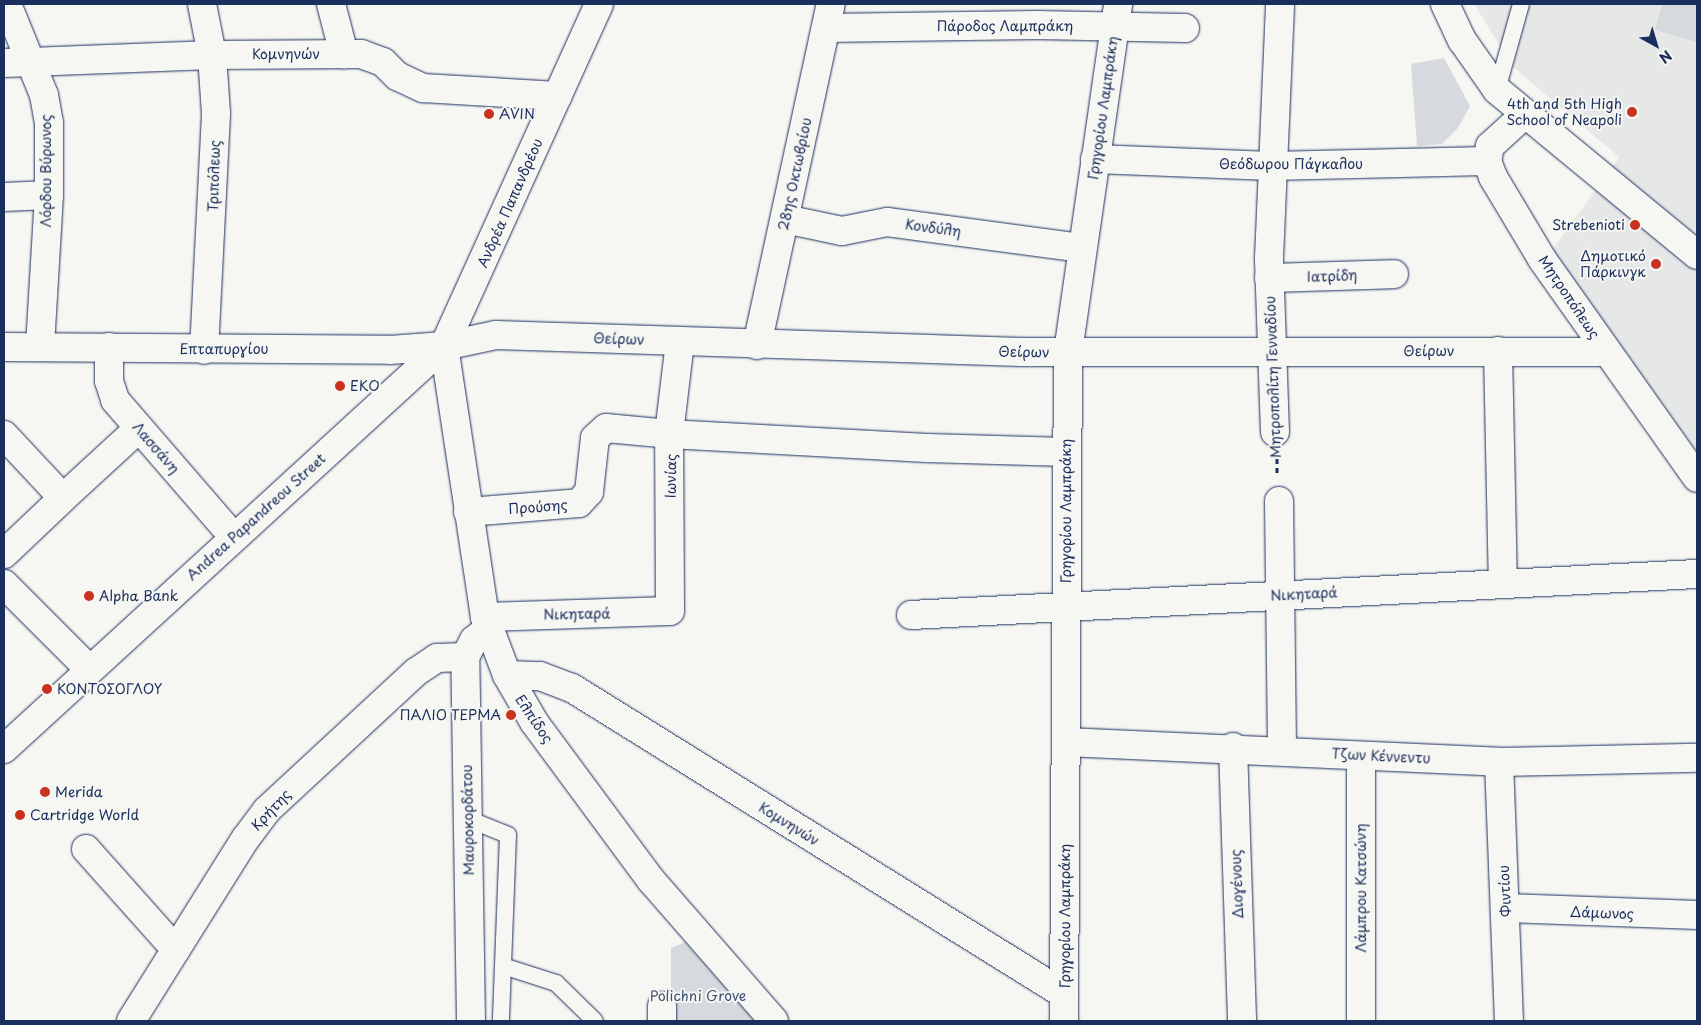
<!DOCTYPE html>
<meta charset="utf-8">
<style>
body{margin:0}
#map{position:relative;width:1701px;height:1025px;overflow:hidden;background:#f6f6f2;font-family:"Playpen Sans",sans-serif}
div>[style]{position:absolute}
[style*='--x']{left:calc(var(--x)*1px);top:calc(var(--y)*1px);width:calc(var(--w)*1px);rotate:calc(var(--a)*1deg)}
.built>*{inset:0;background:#e6e7e7}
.green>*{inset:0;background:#d6d9dd}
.path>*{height:3px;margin-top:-1.5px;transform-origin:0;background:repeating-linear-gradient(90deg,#1b2f5e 0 5px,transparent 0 9px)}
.roads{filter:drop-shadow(0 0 1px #1b2f5e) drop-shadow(0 0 1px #1b2f5e)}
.lane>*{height:16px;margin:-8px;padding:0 8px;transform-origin:8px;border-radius:8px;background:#f6f6f2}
.street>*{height:28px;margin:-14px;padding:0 14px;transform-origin:14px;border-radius:14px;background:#f6f6f2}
.secondary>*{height:28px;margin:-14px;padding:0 14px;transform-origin:14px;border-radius:14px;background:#f6f6f2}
.dots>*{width:14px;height:14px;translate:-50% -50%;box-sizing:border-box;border:2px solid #f6f6f2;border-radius:50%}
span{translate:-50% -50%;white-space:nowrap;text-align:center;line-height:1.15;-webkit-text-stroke:4px #f6f6f2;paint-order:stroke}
.street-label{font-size:14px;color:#1b2f5e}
.poi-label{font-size:14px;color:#1b2f5e}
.right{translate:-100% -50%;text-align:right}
.left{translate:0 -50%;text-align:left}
.park-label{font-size:14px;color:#405177}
.frame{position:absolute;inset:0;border:5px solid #1b2f5e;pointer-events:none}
.north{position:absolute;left:1631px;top:20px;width:50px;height:50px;-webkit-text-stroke:4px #f6f6f2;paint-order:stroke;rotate:141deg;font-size:14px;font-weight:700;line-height:20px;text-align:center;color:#1b2f5e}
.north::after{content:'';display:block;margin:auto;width:18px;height:22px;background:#1b2f5e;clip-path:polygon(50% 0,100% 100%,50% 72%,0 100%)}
</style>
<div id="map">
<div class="built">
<i style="clip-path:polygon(1474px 4px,1697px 4px,1697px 451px,1615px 346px,1551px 252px,1619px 157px,1513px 67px)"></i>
</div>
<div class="green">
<i style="clip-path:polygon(1662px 4px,1697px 4px,1697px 42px,1655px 30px)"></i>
<i style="clip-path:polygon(1444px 58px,1470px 106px,1458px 128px,1442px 144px,1417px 146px,1411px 64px)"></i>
<i style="clip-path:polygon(685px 942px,755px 1021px,671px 1021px,671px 948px)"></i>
</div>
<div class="path">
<i style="--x:1277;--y:458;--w:16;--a:90"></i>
</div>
<div class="roads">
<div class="lane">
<i style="--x:1497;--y:90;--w:89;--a:-74.4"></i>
<i style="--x:468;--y:819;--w:43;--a:21.8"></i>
<i style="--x:508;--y:835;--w:186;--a:92.2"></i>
<i style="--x:503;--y:966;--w:56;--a:17.8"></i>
<i style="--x:556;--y:983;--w:54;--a:44.3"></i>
</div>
<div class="street">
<i style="--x:7;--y:4;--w:98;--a:67.9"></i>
<i style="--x:44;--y:95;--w:28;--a:80"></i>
<i style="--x:49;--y:123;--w:72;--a:90"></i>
<i style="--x:49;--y:195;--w:150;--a:93.4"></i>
<i style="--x:202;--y:4;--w:52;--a:78.9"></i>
<i style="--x:212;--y:55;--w:59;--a:86.1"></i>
<i style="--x:216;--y:114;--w:236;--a:92.9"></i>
<i style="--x:331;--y:4;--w:52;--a:75.4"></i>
<i style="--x:826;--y:28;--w:211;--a:-0.8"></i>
<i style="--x:1037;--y:25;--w:148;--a:1.2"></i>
<i style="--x:4;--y:63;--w:208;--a:-2.2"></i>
<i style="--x:212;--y:55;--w:149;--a:-0.4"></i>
<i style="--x:361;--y:54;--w:23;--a:20"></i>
<i style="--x:383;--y:62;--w:20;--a:45"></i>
<i style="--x:397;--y:76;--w:29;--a:25"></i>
<i style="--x:423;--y:88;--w:135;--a:3.4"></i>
<i style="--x:1524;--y:115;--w:46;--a:137.6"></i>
<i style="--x:1490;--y:146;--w:15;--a:101"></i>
<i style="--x:1487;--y:161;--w:17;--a:69"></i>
<i style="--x:1493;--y:177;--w:96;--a:59.1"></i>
<i style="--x:1542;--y:259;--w:268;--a:54.7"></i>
<i style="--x:1095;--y:159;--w:176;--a:2.3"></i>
<i style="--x:1271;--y:166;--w:216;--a:-1.3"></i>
<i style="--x:4;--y:197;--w:45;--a:-2.5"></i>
<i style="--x:785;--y:219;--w:58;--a:11.9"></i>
<i style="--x:842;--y:231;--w:46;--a:-11.3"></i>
<i style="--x:887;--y:222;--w:197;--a:7.6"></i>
<i style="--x:1269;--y:278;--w:125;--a:-1.8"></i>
<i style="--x:757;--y:345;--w:349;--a:-77.8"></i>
<i style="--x:444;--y:346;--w:53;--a:-11.9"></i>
<i style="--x:496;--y:335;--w:525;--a:1.85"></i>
<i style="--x:1021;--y:352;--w:585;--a:0"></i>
<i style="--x:109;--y:347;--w:34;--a:90"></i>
<i style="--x:109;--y:381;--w:20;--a:72"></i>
<i style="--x:115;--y:400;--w:180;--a:49.1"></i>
<i style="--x:1498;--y:351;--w:231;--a:88.8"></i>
<i style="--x:1275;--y:432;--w:174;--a:-92"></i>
<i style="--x:1269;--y:258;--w:254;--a:-87.5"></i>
<i style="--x:4;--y:435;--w:86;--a:46.9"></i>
<i style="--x:63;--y:498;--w:103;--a:-42.6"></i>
<i style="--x:1279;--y:501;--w:249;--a:89.3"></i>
<i style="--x:468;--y:512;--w:111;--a:-4.6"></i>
<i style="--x:579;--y:503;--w:15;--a:-48"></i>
<i style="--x:589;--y:492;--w:54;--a:-83.7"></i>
<i style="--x:595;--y:438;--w:15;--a:-42"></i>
<i style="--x:606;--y:428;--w:63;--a:5.4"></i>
<i style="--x:669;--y:434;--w:258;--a:3.1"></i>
<i style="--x:927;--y:448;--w:139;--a:1.6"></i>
<i style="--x:4;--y:554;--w:81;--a:-43.5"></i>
<i style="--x:4;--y:584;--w:120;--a:45"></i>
<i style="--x:911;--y:615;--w:787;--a:-2.99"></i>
<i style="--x:485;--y:617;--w:185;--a:-1.9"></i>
<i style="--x:670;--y:611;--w:177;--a:-90.3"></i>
<i style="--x:669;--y:434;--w:93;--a:-83.2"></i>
<i style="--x:507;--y:675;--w:33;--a:2"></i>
<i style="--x:540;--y:676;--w:34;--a:21"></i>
<i style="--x:572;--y:688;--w:579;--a:31.88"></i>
<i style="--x:1066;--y:742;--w:433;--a:2.6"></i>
<i style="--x:1499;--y:762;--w:198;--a:-1.2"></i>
<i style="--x:1233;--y:747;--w:274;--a:88.1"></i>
<i style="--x:1361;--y:756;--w:265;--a:90"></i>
<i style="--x:1499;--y:762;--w:259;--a:87.8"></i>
<i style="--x:86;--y:849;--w:135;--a:48.3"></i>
<i style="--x:1507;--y:908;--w:190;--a:2.1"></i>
<i style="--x:662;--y:1006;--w:15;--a:90"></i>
<i style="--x:131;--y:1021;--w:216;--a:-57.9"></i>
<i style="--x:246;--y:838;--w:35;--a:-53"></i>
<i style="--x:267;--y:810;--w:203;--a:-42.8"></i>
<i style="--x:416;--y:672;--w:25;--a:-34"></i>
<i style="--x:437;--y:658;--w:28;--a:-2"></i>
<i style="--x:471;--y:1021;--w:364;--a:-90.9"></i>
<i style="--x:465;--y:657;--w:19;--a:-62"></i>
<i style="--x:474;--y:640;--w:18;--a:-38"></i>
<i style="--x:1064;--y:1021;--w:669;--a:-89.66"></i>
<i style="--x:1068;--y:352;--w:352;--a:-81.8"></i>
</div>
<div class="secondary">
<i style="--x:1445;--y:4;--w:40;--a:65"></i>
<i style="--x:1462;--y:40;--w:61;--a:55"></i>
<i style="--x:1497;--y:90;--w:259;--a:39.5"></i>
<i style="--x:444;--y:346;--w:274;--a:81.4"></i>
<i style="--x:485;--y:617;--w:62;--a:69.2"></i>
<i style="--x:507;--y:675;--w:54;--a:60.1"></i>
<i style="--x:534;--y:722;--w:197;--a:53.5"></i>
<i style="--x:651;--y:880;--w:187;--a:48.9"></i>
<i style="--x:4;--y:347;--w:386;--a:0.4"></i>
<i style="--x:390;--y:350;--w:54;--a:-4.2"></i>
<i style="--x:4;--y:749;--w:597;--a:-42.49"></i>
<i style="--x:444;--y:346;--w:375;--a:-65.6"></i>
</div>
</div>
<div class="dots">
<i style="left:1632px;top:112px;background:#c8321e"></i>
<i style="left:489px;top:114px;background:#c8321e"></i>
<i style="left:1635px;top:225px;background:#c8321e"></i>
<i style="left:1656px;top:264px;background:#c8321e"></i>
<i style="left:340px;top:386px;background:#c8321e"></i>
<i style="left:89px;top:596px;background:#c8321e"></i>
<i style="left:47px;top:689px;background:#c8321e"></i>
<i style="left:511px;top:715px;background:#c8321e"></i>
<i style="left:45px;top:792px;background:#c8321e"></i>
<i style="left:20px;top:815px;background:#c8321e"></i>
</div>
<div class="street-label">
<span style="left:1005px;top:26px">Πάροδος Λαμπράκη</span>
<span style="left:286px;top:54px">Κομνηνών</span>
<span style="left:1103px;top:108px;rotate:-82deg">Γρηγορίου Λαμπράκη</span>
<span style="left:1291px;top:164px">Θεόδωρου Πάγκαλου</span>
<span style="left:46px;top:171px;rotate:-90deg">Λόρδου Βύρωνος</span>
<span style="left:795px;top:174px;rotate:-78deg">28ης Οκτωβρίου</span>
<span style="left:214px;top:176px;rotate:-88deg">Τριπόλεως</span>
<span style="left:510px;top:203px;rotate:-66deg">Ανδρέα Παπανδρέου</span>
<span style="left:933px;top:228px;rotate:8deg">Κονδύλη</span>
<span style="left:1332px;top:276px;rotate:-2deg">Ιατρίδη</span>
<span style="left:1569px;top:297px;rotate:56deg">Μητροπόλεως</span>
<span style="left:619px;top:339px;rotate:2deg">Θείρων</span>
<span style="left:224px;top:349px">Επταπυργίου</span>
<span style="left:1429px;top:351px">Θείρων</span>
<span style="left:1024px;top:352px;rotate:1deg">Θείρων</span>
<span style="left:1273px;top:377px;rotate:-92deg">Μητροπολίτη Γενναδίου</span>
<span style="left:156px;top:448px;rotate:49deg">Λασσάνη</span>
<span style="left:671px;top:476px;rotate:-89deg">Ιωνίας</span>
<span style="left:538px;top:507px;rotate:-4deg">Προύσης</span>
<span style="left:1066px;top:511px;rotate:-90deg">Γρηγορίου Λαμπράκη</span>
<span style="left:256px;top:517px;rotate:-42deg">Andrea Papandreou Street</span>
<span style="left:1304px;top:594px;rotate:-3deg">Νικηταρά</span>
<span style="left:577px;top:614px;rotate:-1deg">Νικηταρά</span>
<span style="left:534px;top:719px;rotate:56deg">Ελπίδος</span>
<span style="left:1381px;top:756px;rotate:3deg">Τζων Κέννεντυ</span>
<span style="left:271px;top:810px;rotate:-47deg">Κρήτης</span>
<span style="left:468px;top:820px;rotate:-91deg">Μαυροκορδάτου</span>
<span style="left:789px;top:824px;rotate:32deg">Κομνηνών</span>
<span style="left:1237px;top:884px;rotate:-92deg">Διογένους</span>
<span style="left:1361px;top:888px;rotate:-90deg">Λάμπρου Κατσώνη</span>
<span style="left:1505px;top:891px;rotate:-93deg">Φιντίου</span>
<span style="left:1602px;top:913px;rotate:2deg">Δάμωνος</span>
<span style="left:1065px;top:916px;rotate:-90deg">Γρηγορίου Λαμπράκη</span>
</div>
<div class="poi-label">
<span class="right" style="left:1622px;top:112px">4th and 5th High<br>School of Neapoli</span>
<span class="left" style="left:499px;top:114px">AVIN</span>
<span class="right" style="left:1625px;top:225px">Strebenioti</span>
<span class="right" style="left:1646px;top:264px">Δημοτικό<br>Πάρκινγκ</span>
<span class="left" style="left:350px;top:386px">ΕΚΟ</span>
<span class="left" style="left:99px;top:596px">Alpha Bank</span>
<span class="left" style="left:57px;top:689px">ΚΟΝΤΟΣΟΓΛΟΥ</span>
<span class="right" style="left:501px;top:715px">ΠΑΛΙΟ ΤΕΡΜΑ</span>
<span class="left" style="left:55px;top:792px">Merida</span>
<span class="left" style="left:30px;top:815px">Cartridge World</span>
</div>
<div class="park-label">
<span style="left:698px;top:996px">Polichni Grove</span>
</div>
<div class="frame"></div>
<div class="north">N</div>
</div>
